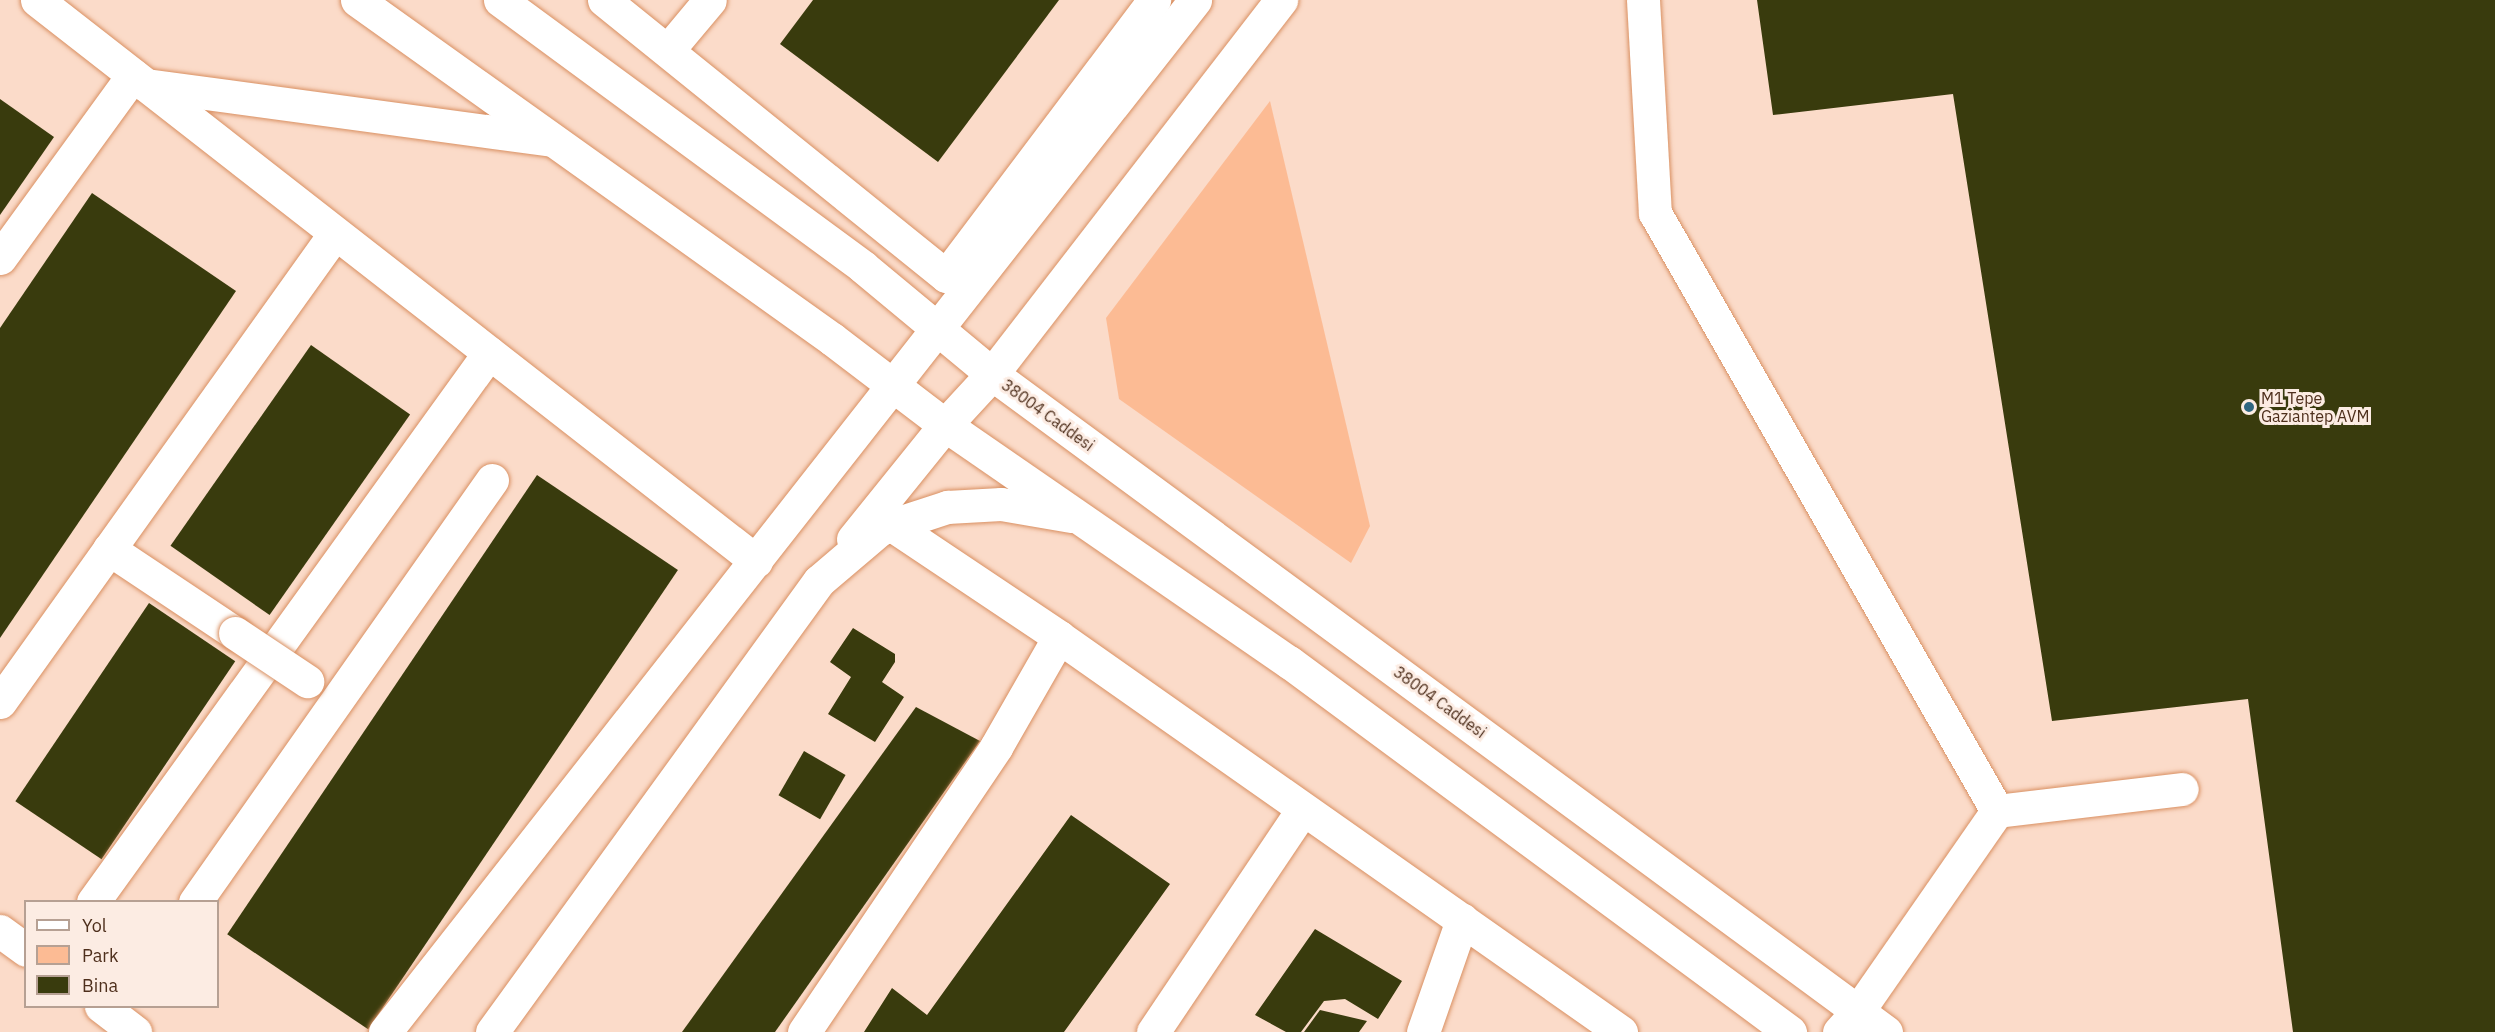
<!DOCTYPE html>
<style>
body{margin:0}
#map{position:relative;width:2495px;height:1032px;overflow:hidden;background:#fbdbc9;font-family:"IBM Plex Sans",sans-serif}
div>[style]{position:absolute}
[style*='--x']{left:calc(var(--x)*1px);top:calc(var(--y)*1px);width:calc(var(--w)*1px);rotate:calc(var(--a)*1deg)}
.green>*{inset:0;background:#fcbb94}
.building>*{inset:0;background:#393b0d;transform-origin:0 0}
.roads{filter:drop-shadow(0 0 2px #d99062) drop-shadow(0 0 2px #d99062)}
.minor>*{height:33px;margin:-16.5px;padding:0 16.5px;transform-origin:16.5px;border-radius:16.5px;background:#fff}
.bridges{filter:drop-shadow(0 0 2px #d99062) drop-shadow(0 0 2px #d99062)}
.minor-bridge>*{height:33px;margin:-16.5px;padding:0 16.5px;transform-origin:16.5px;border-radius:16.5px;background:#fff}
.dots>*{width:16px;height:16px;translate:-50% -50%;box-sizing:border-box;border:3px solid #fcece3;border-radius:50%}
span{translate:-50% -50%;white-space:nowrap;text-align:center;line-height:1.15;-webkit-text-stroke:6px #fcece3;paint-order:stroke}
.poi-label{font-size:16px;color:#4e2f1c}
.left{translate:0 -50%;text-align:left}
.street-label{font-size:16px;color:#4e2f1c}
.legend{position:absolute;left:24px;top:900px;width:195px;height:108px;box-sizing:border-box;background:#fcece3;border:2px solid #b6a093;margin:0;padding:8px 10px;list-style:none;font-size:18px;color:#4e2f1c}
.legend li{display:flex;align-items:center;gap:12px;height:30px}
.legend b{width:30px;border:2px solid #b6a093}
</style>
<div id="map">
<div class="green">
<i style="clip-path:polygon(1270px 101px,1370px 526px,1351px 563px,1119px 399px,1106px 318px)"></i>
</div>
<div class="building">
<i style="clip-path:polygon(813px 0,1059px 0,938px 162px,780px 44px)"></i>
<i style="clip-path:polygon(1757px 0,2495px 0,2495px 1032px,2293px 1032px,2248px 699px,2052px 721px,1953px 94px,1773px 115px)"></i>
<i style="clip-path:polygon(0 99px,54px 137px,0 215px)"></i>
<i style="clip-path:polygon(92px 193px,236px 291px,0 638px,0 328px)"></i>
<i style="left:311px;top:345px;width:121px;height:245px;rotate:35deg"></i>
<i style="left:537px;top:475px;width:170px;height:554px;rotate:34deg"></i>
<i style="left:149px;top:603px;width:104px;height:239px;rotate:34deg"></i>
<i style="clip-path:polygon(853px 628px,895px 654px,895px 662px,882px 682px,904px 697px,875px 742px,828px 714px,851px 677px,830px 662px)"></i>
<i style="clip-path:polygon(916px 707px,980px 741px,775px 1032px,682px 1032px)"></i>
<i style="left:804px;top:751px;width:48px;height:51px;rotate:30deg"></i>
<i style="clip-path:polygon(1071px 815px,1170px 884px,1064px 1032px,864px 1032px,892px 988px,927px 1015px)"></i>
<i style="clip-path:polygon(1315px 929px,1402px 981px,1378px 1019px,1345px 999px,1324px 1001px,1301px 1032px,1286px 1032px,1255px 1015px)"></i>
<i style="clip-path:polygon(1320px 1010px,1367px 1021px,1359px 1032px,1304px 1032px)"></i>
</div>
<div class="roads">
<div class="minor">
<i style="--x:37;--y:0;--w:912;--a:37.96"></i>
<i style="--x:357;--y:0;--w:584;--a:35.51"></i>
<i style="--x:832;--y:339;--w:142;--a:37.3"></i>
<i style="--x:945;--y:425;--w:418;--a:34.6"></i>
<i style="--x:1289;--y:662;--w:623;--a:36.45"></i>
<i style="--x:500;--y:0;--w:451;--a:36.3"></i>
<i style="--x:863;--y:267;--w:168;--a:39.7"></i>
<i style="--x:992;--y:374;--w:1110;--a:36.35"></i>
<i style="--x:604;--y:0;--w:439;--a:38.9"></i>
<i style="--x:946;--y:276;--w:346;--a:-53"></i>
<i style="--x:1643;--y:0;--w:213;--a:86.8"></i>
<i style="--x:1655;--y:213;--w:689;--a:60.23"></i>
<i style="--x:668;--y:50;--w:65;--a:-50"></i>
<i style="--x:146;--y:85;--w:410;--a:7.7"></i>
<i style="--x:0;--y:258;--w:226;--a:-54"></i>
<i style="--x:892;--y:525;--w:201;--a:33.8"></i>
<i style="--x:1059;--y:637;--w:687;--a:35.1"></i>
<i style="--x:853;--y:539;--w:146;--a:-51.1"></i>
<i style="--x:945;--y:425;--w:69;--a:-47.3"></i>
<i style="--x:992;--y:374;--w:473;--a:-52.3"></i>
<i style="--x:109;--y:549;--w:151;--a:33.7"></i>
<i style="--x:0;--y:702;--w:576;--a:-54.46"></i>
<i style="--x:93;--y:902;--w:677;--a:-54.2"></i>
<i style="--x:195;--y:902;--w:516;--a:-54.86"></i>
<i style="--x:0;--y:931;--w:32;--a:36"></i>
<i style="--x:101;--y:1006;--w:43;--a:37.4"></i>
<i style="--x:385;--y:1032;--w:1312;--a:-51.87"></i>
<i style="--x:492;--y:1032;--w:557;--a:-54.06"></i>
<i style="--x:819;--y:581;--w:80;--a:-40.4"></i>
<i style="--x:880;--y:529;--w:71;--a:-18.2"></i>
<i style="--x:947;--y:507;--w:54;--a:-3.2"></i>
<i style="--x:1001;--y:504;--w:71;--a:9.7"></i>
<i style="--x:804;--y:1032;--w:344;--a:-56"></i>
<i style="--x:996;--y:747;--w:127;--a:-60.2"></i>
<i style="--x:1153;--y:1032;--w:267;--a:-56.1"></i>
<i style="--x:1423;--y:1032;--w:119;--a:-70.8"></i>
<i style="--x:1839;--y:1032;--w:28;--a:-48"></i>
<i style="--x:1858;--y:1011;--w:244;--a:-55.2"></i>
<i style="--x:1997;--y:811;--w:186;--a:-6.8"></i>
</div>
</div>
<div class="bridges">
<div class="minor-bridge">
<i style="--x:235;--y:633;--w:87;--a:33.7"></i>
</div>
</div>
<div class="dots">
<i style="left:2249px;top:407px;background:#2f6681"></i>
</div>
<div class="poi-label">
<span class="left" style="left:2261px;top:407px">M1 Tepe<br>Gaziantep AVM</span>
</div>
<div class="street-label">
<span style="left:1048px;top:415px;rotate:36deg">38004 Caddesi</span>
<span style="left:1440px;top:702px;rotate:36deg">38004 Caddesi</span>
</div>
<ul class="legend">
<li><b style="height:8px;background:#fff"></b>Yol</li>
<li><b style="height:16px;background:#fcbb94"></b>Park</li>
<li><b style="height:16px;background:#393b0d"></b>Bina</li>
</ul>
</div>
